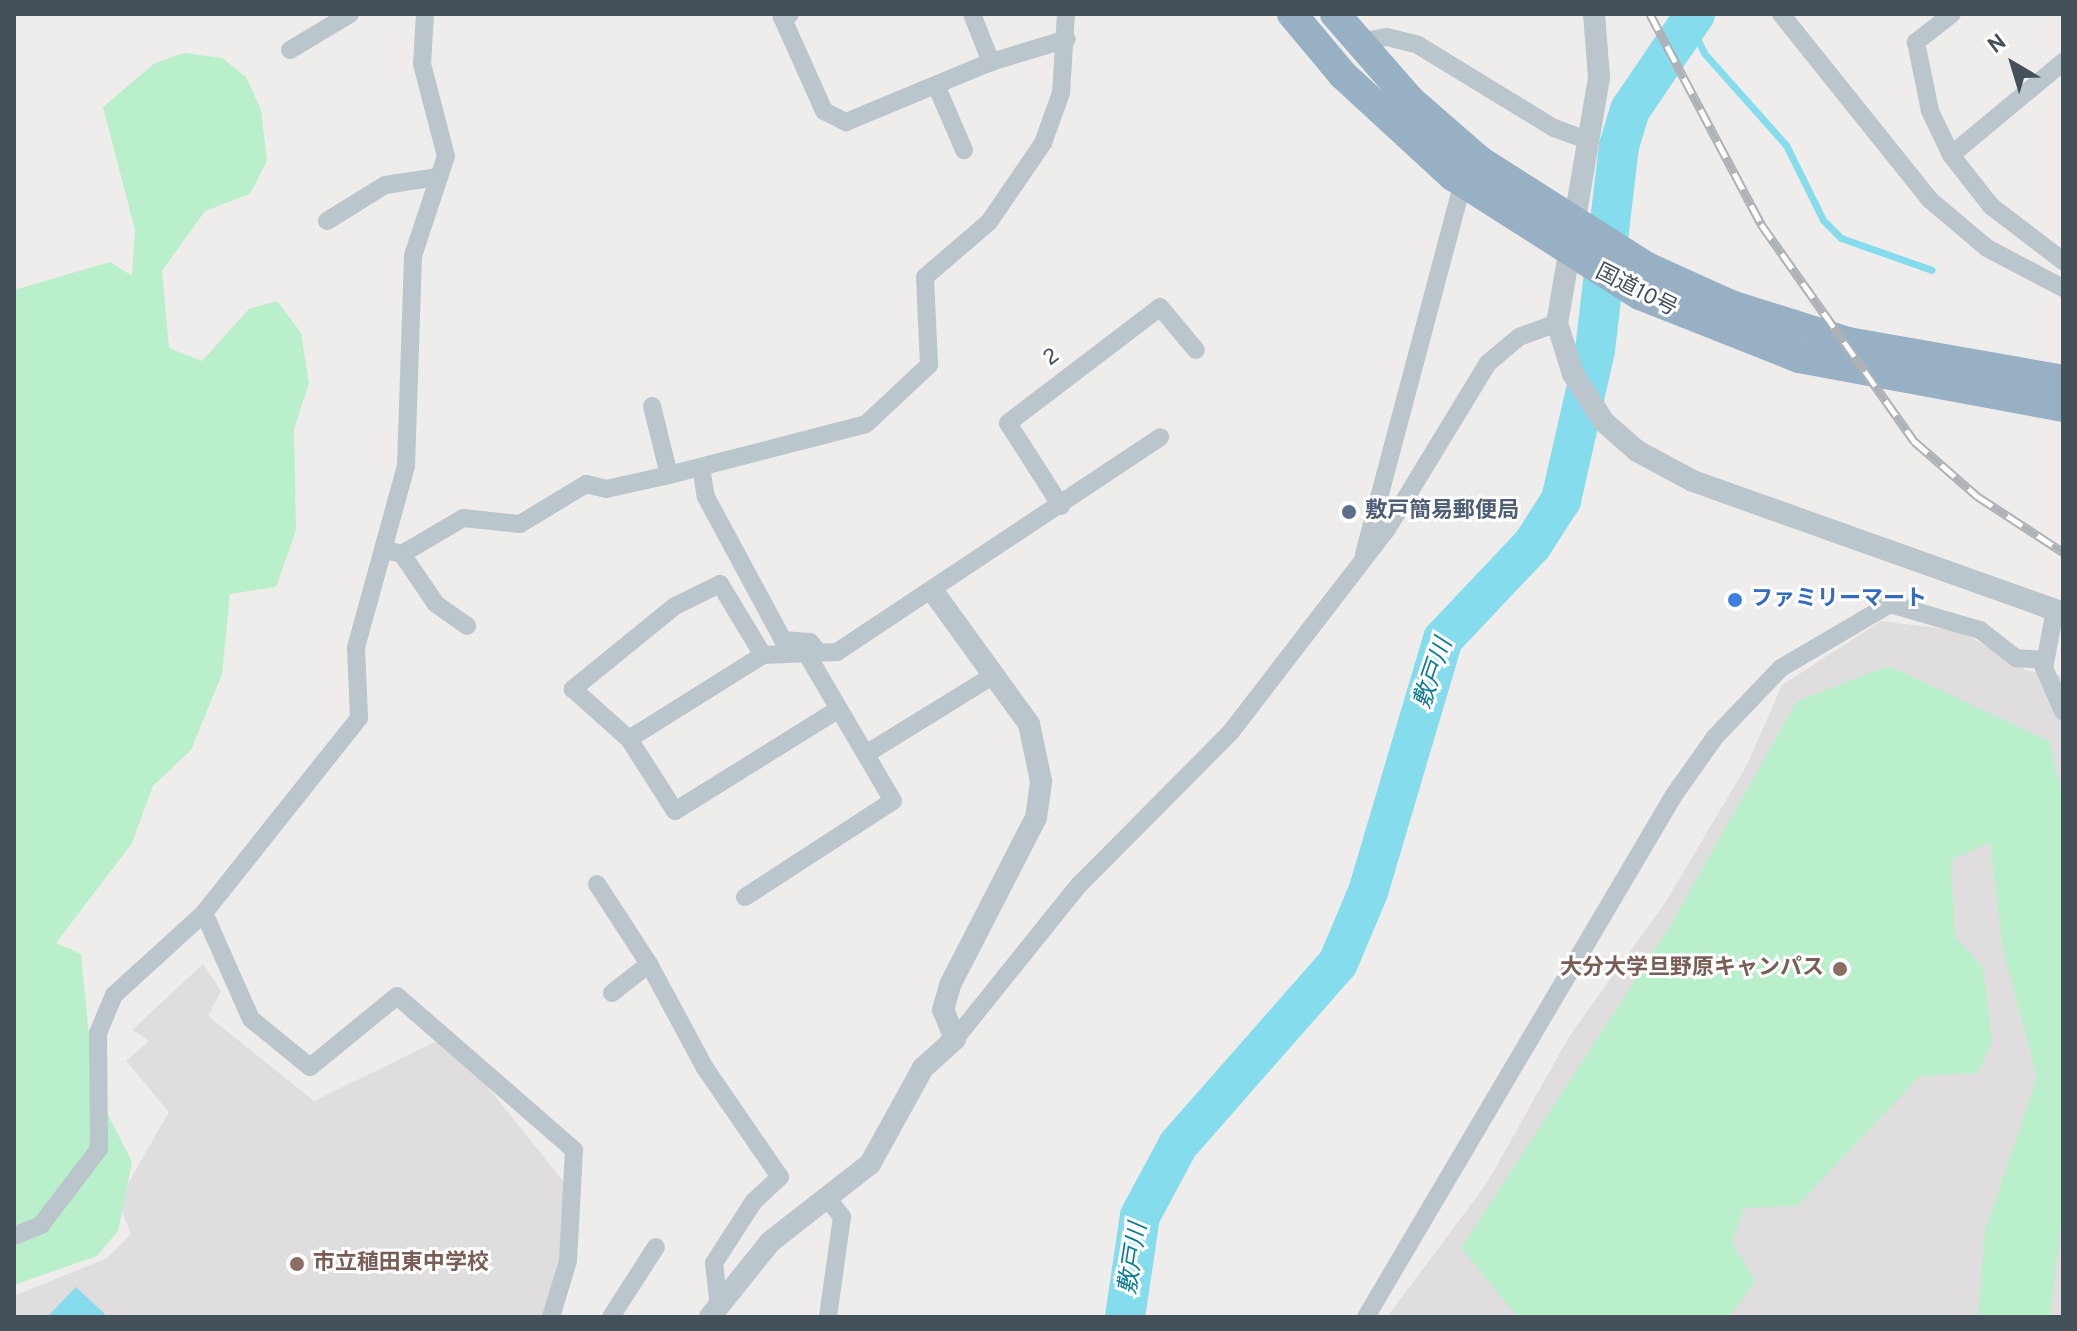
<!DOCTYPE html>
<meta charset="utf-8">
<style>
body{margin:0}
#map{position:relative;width:2077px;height:1331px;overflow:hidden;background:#efecec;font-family:Overpass,"Noto Sans JP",sans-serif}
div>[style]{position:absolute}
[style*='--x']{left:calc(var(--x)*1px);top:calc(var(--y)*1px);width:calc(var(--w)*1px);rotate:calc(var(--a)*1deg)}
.education>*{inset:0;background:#e0ddde}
.green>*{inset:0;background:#b9efcb}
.water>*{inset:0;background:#85dced}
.stream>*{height:7px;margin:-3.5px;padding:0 3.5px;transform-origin:3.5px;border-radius:3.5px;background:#85dced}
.river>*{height:40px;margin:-20px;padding:0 20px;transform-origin:20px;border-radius:20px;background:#85dced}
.minor>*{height:18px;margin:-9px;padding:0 9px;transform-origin:9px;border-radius:9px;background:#bac5cc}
.tertiary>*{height:22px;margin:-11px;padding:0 11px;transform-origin:11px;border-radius:11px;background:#bac5cc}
.trunk>*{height:30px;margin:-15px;padding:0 15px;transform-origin:15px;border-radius:15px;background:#97b0c4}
.rail>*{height:9px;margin-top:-4.5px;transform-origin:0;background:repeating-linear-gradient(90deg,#fff 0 18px,#aeb2b7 0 36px);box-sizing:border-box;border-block:2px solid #aeb2b7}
.dots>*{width:22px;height:22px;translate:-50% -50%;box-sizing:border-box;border:4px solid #fff;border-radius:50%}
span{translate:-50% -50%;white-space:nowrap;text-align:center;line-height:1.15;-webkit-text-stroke:6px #fff;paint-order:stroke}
.street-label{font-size:22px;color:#45515a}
.service-label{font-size:22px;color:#4e5e75;font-weight:700}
.left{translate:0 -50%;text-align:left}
.shop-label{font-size:22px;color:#366cbe;font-weight:700}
.education-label{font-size:22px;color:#785e54;font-weight:700}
.right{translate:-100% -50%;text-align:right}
.water-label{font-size:24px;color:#0b7c91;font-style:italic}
.frame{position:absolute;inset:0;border:16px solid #45515a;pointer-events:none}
.north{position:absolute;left:1973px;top:24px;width:80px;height:80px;-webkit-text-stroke:6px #fff;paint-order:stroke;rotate:322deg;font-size:22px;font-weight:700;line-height:32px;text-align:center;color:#45515a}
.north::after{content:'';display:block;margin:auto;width:28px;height:36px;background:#45515a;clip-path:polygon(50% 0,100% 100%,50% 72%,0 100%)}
</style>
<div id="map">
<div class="education">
<i style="clip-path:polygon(1881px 621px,1960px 631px,2028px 671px,2063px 676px,2063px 1317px,1387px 1317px,1487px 1183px,1570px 1035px,1665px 903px,1747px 765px,1782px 685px)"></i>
<i style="clip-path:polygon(203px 964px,221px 991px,208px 1016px,314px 1101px,447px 1036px,571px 1191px,551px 1317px,14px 1317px,14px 1296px,107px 1258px,131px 1234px,118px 1201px,169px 1112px,126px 1061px,149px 1041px,132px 1030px)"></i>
</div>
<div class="green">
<i style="clip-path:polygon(184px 53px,222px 58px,246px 77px,261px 110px,267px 161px,250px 194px,205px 211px,162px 271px,169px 348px,202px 361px,249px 309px,277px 301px,301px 333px,309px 383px,294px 429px,296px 530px,276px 587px,230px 594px,222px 674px,191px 750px,153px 786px,132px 843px,56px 943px,81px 954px,94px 1087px,132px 1162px,118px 1231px,97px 1256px,14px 1285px,14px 290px,110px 262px,132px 276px,135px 230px,103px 107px,155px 63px)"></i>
<i style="clip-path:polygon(1889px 666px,2049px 741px,2063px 799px,2063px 1207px,2050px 1317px,1978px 1317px,1985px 1231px,2037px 1077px,2003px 950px,1990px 842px,1951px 860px,1955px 937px,1983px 967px,1992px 1041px,1978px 1073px,1920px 1076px,1797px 1206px,1744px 1208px,1732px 1243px,1756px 1281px,1729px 1317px,1518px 1317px,1461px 1248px,1667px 931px,1797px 701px)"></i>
</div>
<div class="water">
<i style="clip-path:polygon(76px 1287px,108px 1317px,47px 1317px)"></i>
</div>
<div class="stream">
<i style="--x:1690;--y:24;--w:32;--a:64"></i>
<i style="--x:1704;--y:53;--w:123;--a:48.3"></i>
<i style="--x:1786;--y:145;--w:84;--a:63.7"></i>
<i style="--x:1823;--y:220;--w:25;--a:45"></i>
<i style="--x:1841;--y:238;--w:96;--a:19.4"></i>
</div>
<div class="river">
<i style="--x:1125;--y:1317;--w:102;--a:-81.6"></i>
<i style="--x:1140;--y:1216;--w:81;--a:-61.8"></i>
<i style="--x:1178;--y:1145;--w:242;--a:-48.7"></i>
<i style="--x:1338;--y:963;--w:77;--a:-67.1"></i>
<i style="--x:1368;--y:892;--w:264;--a:-73.5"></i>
<i style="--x:1443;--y:639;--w:129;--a:-46.6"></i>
<i style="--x:1532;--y:545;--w:54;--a:-57.2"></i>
<i style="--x:1561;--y:500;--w:154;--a:-77.2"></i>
<i style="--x:1595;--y:350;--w:205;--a:-83.3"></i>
<i style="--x:1619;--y:146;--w:38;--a:-73"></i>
<i style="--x:1630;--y:110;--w:116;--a:-55.9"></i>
</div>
<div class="minor">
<i style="--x:425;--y:14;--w:50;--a:93.4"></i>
<i style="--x:422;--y:64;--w:95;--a:75.4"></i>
<i style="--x:446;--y:156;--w:105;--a:108.3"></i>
<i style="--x:413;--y:256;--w:210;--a:91.9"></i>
<i style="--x:406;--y:466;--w:189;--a:105.4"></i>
<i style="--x:356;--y:648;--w:70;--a:87.5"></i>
<i style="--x:359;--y:718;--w:249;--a:128.5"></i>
<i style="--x:204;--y:913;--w:116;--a:66.1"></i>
<i style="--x:251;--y:1019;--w:76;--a:39.1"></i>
<i style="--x:310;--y:1067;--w:112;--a:-39.2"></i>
<i style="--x:397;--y:996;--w:235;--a:41"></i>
<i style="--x:574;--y:1150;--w:111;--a:93.1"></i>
<i style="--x:568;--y:1261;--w:59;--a:106.9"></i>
<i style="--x:790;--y:14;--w:9;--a:159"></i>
<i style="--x:782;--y:17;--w:103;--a:65.9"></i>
<i style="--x:824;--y:111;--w:25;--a:27"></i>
<i style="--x:846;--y:122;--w:157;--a:-22.5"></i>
<i style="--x:972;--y:14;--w:52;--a:68.4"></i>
<i style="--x:991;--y:62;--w:79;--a:-16.8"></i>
<i style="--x:1781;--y:14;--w:237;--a:51.3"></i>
<i style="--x:1929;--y:199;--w:76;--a:40.2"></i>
<i style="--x:1987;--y:248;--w:86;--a:27.8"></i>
<i style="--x:1952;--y:14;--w:46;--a:142.1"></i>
<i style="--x:1916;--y:42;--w:70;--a:78.5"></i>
<i style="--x:1930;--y:111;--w:49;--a:64.5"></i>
<i style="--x:1951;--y:155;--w:65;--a:51.9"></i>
<i style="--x:1991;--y:206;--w:91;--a:37.4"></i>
<i style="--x:1358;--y:42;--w:29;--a:-10"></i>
<i style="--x:1387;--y:37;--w:32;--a:14"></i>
<i style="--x:1418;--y:45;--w:159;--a:31.4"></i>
<i style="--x:1554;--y:128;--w:35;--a:20"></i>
<i style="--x:290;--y:50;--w:70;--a:-31"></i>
<i style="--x:936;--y:85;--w:71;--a:66.7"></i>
<i style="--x:1951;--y:155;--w:146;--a:-39.7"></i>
<i style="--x:327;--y:221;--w:68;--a:-31.8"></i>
<i style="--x:385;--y:185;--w:54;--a:-8.6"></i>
<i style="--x:701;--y:467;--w:30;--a:81"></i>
<i style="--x:706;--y:497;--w:162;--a:61.7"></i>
<i style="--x:783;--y:640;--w:27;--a:4"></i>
<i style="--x:810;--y:642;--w:13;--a:51"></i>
<i style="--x:669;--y:475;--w:203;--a:-14.5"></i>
<i style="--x:866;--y:424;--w:86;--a:-43.1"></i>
<i style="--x:929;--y:365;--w:88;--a:-92.6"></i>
<i style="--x:925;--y:277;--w:84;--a:-40.7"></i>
<i style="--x:989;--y:222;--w:96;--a:-55.6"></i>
<i style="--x:1043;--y:143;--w:53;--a:-70.2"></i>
<i style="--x:1061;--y:93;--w:79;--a:-86.4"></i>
<i style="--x:1061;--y:506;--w:98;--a:-122.6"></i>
<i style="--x:1008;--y:423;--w:191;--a:-37.3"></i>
<i style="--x:1160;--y:307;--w:56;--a:50.1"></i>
<i style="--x:390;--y:551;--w:12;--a:14"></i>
<i style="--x:402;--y:554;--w:60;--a:55.8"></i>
<i style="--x:436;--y:604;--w:38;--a:35"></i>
<i style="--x:402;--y:554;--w:71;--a:-30.5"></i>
<i style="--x:463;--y:518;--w:57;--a:6"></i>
<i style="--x:520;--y:524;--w:77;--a:-31.2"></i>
<i style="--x:586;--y:484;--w:21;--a:14"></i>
<i style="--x:606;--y:489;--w:65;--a:-12.5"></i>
<i style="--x:669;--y:475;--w:71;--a:-103.8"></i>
<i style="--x:1364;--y:554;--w:384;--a:-75.1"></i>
<i style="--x:2055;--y:610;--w:59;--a:100.7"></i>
<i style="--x:2044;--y:668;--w:47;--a:66.2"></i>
<i style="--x:763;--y:655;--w:83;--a:-121.2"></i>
<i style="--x:720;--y:584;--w:50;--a:153.9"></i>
<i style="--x:675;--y:606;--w:132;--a:140.9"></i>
<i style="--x:573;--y:689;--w:75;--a:41.8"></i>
<i style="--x:629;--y:739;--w:158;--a:-32.1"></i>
<i style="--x:763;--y:655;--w:74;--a:-2.3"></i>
<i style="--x:837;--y:652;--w:388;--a:-33.6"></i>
<i style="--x:629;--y:739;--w:85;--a:57.4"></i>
<i style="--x:675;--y:811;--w:193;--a:-31.9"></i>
<i style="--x:866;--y:754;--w:150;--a:-31.7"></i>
<i style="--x:597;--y:884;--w:95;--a:57"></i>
<i style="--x:745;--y:897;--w:176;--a:-33"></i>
<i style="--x:893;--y:801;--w:172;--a:-120.4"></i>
<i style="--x:612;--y:993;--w:47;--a:-38.1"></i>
<i style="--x:649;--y:964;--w:118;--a:61.7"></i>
<i style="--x:705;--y:1068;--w:132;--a:55.5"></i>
<i style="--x:780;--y:1177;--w:35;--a:137"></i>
<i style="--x:754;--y:1201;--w:74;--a:122.8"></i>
<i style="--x:714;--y:1263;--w:43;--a:83.4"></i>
<i style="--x:955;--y:1039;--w:198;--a:-51.2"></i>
<i style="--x:1079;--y:885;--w:214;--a:-45.2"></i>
<i style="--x:1230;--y:733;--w:257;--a:-52.4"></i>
<i style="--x:1387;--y:529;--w:194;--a:-58.7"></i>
<i style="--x:1488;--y:363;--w:40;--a:-40"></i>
<i style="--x:1519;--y:337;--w:40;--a:-20.2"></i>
<i style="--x:828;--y:1199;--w:23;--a:52"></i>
<i style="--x:842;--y:1217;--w:101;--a:98"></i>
<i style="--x:14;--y:1236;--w:29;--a:-22"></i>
<i style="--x:41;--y:1225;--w:96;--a:-52.7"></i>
<i style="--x:99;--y:1149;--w:116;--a:-90.5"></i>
<i style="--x:98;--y:1033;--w:41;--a:-67.2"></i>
<i style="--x:114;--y:995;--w:122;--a:-42.3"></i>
<i style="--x:611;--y:1317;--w:83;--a:-57.3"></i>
<i style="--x:1366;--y:1317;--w:606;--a:-59.46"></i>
<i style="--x:1674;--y:795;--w:71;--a:-54.7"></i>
<i style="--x:1715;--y:737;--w:95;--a:-46.3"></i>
<i style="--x:1781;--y:668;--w:126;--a:-30.4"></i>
<i style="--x:1890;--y:604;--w:94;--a:16.1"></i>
<i style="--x:1980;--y:630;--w:46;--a:37.9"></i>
<i style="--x:2016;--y:658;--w:29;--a:4"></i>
</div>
<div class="tertiary">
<i style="--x:1594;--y:14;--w:64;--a:85.5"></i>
<i style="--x:1599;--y:78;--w:249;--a:99.7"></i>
<i style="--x:1557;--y:323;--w:53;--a:72.6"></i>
<i style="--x:1573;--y:374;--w:57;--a:57.1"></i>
<i style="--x:1604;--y:422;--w:44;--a:41.3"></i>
<i style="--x:1637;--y:451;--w:64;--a:28.2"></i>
<i style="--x:1693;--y:481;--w:393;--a:19.6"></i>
<i style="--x:710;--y:1317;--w:96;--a:-51.3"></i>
<i style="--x:770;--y:1242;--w:127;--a:-38"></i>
<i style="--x:870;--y:1164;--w:110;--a:-61.1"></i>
<i style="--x:923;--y:1068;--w:43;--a:-42.2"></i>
<i style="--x:955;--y:1039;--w:31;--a:-112"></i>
<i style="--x:943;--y:1010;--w:26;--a:-74"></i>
<i style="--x:950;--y:985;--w:188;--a:-62.8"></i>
<i style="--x:1036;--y:818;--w:37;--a:-82"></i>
<i style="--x:1041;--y:781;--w:58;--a:-101.9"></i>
<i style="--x:1029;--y:724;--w:162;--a:-125.9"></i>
</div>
<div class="trunk">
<i style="--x:1292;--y:14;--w:80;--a:50.1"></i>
<i style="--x:1343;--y:75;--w:149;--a:42.6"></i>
<i style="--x:1453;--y:176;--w:222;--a:32.5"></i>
<i style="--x:1640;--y:295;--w:171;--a:21.6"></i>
<i style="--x:1799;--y:358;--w:269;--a:10.5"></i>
<i style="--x:1335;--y:14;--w:114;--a:48.9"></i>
<i style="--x:1410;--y:100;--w:93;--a:41.1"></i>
<i style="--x:1480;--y:161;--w:198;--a:32.4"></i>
<i style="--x:1647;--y:267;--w:92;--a:24.3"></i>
<i style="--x:1731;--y:305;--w:123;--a:17.5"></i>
<i style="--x:1848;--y:342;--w:218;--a:10"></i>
</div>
<div class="rail">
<i style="--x:1650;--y:14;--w:238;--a:62.1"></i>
<i style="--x:1761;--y:224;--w:266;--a:54.8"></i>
<i style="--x:1914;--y:441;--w:84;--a:41.1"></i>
<i style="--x:1977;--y:496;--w:103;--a:33.1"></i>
</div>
<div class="dots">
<i style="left:1349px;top:512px;background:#5c6f8a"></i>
<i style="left:1735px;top:600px;background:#3f7fe0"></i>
<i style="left:1840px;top:969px;background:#8d6e63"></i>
<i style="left:297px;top:1264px;background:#8d6e63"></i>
</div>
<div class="street-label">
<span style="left:1636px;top:291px;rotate:27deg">国道10号</span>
<span style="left:1052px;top:358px;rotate:-37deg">2</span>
</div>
<div class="service-label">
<span class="left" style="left:1365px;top:512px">敷戸簡易郵便局</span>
</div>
<div class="shop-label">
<span class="left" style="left:1751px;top:600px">ファミリーマート</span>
</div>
<div class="education-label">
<span class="right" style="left:1824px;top:969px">大分大学旦野原キャンパス</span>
<span class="left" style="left:313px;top:1264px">市立稙田東中学校</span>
</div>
<div class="water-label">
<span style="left:1435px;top:674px;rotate:-71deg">敷戸川</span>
<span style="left:1135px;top:1259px;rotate:-81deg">敷戸川</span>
</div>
<div class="frame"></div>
<div class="north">N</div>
</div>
